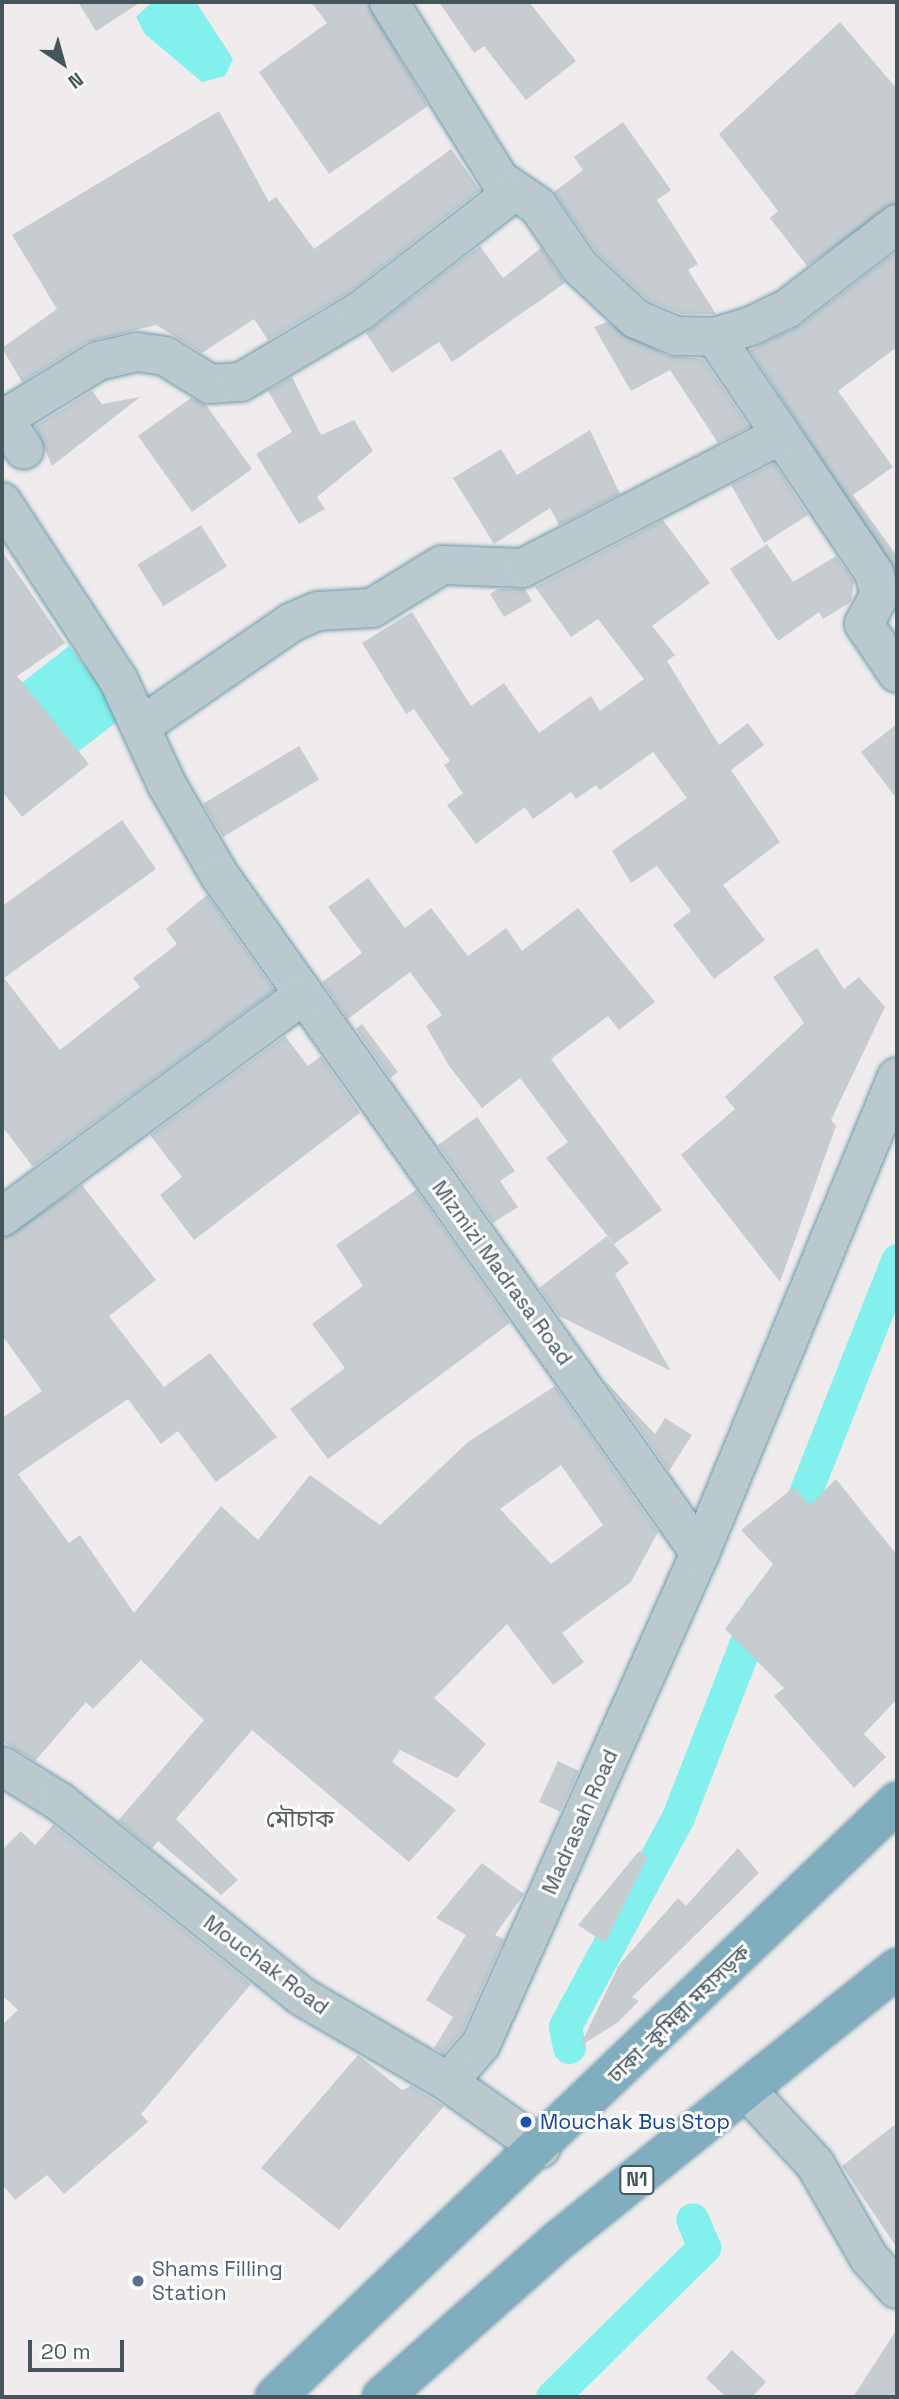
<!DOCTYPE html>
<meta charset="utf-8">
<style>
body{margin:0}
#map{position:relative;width:899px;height:2399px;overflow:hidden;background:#f0eced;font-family:"Space Grotesk","Noto Sans Bengali",sans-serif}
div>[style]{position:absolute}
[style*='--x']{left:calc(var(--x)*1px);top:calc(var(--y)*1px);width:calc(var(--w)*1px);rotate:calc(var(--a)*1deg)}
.water>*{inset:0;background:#82f0ec;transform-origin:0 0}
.canal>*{height:33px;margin:-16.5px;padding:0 16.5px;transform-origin:16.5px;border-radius:16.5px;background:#82f0ec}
.building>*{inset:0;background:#c6ccd0;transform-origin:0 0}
.roads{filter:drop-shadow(0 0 2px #6c99ab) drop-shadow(0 0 2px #6c99ab)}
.minor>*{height:38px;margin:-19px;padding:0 19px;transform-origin:19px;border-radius:19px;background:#bac9cd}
.highway>*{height:38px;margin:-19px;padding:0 19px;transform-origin:19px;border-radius:19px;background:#81aebf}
.dots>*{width:19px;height:19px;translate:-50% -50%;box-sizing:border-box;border:4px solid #fff;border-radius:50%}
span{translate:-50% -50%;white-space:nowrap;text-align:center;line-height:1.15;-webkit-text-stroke:6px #fff;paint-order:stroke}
.shield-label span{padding:2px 5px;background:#fff;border:2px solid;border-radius:5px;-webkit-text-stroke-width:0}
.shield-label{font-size:19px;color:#44565b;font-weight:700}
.street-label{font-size:21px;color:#44565b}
.transit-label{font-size:21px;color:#164399}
.left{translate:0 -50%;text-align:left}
.service-label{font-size:21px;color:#4e5e75}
.quarter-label{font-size:24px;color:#595f62}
.frame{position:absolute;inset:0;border:4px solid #44565b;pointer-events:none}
.north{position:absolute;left:28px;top:28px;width:70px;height:70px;-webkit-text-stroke:5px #fff;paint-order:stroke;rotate:144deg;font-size:19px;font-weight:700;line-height:28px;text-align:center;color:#44565b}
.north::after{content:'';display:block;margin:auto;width:24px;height:32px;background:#44565b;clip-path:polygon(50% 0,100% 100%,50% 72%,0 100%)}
.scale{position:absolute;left:28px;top:2340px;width:96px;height:32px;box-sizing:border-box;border:4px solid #44565b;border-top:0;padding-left:9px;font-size:21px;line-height:24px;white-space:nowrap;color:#44565b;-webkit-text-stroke:5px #fff;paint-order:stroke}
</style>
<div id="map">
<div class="water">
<i style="clip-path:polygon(152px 2px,196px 2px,233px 59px,225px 76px,202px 82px,145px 34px,136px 17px)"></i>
<i style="left:69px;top:646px;width:89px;height:83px;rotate:52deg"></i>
</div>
<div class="canal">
<i style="--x:786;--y:1541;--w:302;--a:-68.4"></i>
<i style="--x:569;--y:2047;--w:21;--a:-101"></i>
<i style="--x:565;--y:2026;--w:238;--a:-61.6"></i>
<i style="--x:678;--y:1817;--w:225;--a:-68.7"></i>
<i style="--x:552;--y:2397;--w:214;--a:-44.6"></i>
<i style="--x:704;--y:2247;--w:30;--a:-113"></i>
</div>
<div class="building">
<i style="clip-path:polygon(78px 2px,141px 2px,96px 31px)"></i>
<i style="clip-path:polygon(311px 2px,367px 2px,428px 106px,329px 174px,259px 72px,327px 23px)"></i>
<i style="clip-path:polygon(439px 2px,529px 2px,576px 61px,526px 100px,484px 46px,474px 53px)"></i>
<i style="clip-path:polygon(840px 22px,897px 89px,897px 203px,807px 266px,770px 218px,778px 211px,719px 134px)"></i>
<i style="clip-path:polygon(219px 111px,269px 202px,276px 197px,314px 249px,451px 149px,480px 190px,348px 293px,268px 340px,254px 319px,202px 353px,156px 325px,87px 342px,22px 382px,2px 348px,57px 309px,12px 235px)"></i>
<i style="clip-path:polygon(623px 122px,671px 190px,657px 200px,698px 264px,688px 270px,716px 314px,681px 314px,648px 300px,597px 253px,554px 192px,583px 170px,574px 157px)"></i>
<i style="clip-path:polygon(480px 246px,503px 278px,541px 248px,565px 283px,452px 362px,439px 342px,392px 373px,366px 333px)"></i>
<i style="clip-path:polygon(897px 251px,897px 347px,838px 391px,893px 467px,853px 495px,897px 556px,897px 575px,750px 350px,801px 325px)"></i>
<i style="clip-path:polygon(607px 322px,667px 356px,703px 359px,749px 427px,718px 443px,670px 370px,631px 391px,594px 327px)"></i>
<i style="clip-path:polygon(292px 377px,321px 435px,354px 420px,373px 451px,317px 497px,325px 509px,299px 524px,256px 454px,292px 432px,268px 391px)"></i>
<i style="clip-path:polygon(92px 391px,102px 404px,140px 397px,52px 466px,35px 426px)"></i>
<i style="clip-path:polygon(191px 398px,206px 405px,252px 469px,192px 512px,138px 436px)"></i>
<i style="clip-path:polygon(590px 430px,620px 494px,559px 525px,550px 508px,494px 544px,453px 478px,501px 449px,517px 475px)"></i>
<i style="clip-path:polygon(774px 463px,808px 515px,764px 543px,731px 485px)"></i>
<i style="clip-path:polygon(663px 520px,710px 583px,652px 626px,675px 655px,667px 661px,719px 745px,748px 723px,764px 745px,731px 770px,780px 842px,723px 885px,765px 940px,714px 979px,673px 925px,691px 911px,657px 866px,631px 883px,612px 851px,687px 798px,653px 752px,600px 790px,596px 785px,576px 799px,571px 792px,533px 819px,525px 807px,476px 844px,447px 805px,463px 793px,444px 765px,450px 761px,414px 709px,406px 714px,362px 643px,412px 612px,471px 706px,504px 683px,539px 733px,591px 696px,600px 711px,644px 679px,598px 619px,571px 637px,535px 587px)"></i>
<i style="left:201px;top:525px;width:49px;height:75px;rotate:58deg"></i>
<i style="clip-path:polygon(767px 544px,793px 582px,836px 556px,854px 582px,851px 602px,823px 619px,819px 612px,778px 641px,730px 569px)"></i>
<i style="clip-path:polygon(2px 551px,65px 643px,17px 676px,89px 764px,22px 817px,2px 791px)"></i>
<i style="clip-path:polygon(498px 589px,525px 589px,532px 601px,504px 617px,490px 594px)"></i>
<i style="clip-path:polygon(897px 724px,897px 799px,861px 752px)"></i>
<i style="left:299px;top:746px;width:39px;height:112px;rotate:59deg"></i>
<i style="clip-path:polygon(122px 820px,156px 869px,4px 978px,60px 1050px,140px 987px,133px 978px,177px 944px,166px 929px,207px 895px,274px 990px,33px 1167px,2px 1126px,2px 906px)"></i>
<i style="clip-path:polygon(368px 878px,405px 928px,431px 908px,468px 956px,506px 928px,522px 951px,578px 908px,655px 1002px,619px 1030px,608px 1016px,551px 1059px,662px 1210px,614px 1244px,546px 1158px,568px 1142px,520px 1078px,482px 1108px,449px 1066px,426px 1026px,442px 1015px,410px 972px,348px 1019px,322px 982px,362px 953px,328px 907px)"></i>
<i style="clip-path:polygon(817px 948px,844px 989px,859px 977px,885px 1007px,831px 1120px,836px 1126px,780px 1282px,681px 1155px,735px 1109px,725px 1097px,804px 1023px,773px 977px)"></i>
<i style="clip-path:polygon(362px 1024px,398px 1072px,390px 1078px,356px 1029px)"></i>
<i style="clip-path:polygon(285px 1036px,308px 1066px,321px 1056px,360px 1113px,194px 1240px,160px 1195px,182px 1177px,150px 1135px)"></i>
<i style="clip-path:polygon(477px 1117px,515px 1171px,500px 1181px,518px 1207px,493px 1223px,438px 1145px)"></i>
<i style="clip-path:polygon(evenodd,82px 1185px,156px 1280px,109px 1316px,164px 1387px,210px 1353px,277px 1437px,216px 1482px,178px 1431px,161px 1444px,128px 1399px,18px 1474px,69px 1543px,80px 1535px,134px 1613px,221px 1506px,258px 1540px,310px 1475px,380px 1525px,468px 1442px,555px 1386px,658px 1532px,631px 1582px,562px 1633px,584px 1662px,553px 1685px,507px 1624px,434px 1698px,486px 1744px,457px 1778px,400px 1750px,392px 1762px,456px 1810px,409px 1862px,252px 1730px,176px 1819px,238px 1880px,221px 1895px,158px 1841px,152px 1848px,118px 1821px,204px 1720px,141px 1660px,93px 1709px,86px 1702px,35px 1761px,2px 1741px,2px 1418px,42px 1391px,2px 1335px,2px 1238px,82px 1185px,561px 1465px,603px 1525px,551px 1564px,500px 1509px,561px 1465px)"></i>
<i style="clip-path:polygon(416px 1190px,510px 1323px,328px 1459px,290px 1409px,345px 1368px,312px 1324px,363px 1286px,336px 1245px)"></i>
<i style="clip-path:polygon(607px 1236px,629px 1263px,615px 1274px,671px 1371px,559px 1316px,539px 1288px)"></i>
<i style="clip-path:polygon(605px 1381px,655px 1434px,665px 1418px,692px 1435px,669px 1471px)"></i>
<i style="clip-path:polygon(836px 1479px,897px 1555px,897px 1699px,864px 1734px,886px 1757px,854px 1788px,774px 1696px,784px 1688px,725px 1629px,773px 1564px,741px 1530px,794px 1487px,810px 1505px)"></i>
<i style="left:558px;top:1761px;width:23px;height:45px;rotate:25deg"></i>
<i style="clip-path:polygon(53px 1825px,251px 1984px,141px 2114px,148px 2122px,64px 2194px,47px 2175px,15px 2200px,2px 2184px,2px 2025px,18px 2010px,2px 1995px,2px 1850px,21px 1831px,35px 1845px)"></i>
<i style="clip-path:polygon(738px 1848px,759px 1873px,632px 1997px,639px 2001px,617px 2023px,580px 2046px,619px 1965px,678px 1898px,686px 1906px)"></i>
<i style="clip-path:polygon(639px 1851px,648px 1856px,605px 1943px,578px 1925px)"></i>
<i style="clip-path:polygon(482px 1863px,524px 1894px,495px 1935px,504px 1939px,462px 2032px,443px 2054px,434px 2048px,453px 2017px,426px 2000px,466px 1935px,436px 1918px)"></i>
<i style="clip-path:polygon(358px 2055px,402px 2090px,411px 2086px,444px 2106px,339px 2230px,261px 2168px)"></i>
<i style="clip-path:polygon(897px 2123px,897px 2248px,842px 2166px)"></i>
<i style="clip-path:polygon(897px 2329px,897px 2397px,853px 2397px)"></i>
<i style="clip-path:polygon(732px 2350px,766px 2382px,752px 2397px,726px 2397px,706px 2378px)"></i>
</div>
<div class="roads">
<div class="minor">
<i style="--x:389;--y:2;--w:210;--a:58.1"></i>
<i style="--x:500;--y:180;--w:46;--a:34.4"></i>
<i style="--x:538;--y:206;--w:74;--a:55.5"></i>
<i style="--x:580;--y:267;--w:76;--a:42.9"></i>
<i style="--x:636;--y:319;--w:43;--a:23"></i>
<i style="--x:676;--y:336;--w:39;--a:1"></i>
<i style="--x:715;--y:337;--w:38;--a:-17"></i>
<i style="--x:751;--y:326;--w:41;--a:-25.9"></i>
<i style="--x:788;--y:308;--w:138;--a:-37.6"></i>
<i style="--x:715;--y:337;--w:285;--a:56"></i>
<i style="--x:874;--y:573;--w:22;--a:74"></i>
<i style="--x:880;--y:594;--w:34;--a:118"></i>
<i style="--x:864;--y:624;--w:59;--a:56"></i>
<i style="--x:2;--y:415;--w:41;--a:57.8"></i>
<i style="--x:2;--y:420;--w:113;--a:-31.6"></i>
<i style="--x:98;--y:361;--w:40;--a:-13"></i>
<i style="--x:137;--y:352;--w:28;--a:8"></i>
<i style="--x:165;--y:356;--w:53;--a:31.9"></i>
<i style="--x:210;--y:384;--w:31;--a:-4"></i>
<i style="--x:241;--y:382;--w:139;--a:-30.8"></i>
<i style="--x:360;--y:311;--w:192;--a:-37.8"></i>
<i style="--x:2;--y:502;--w:212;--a:56.8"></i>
<i style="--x:118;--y:679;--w:117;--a:65.2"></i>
<i style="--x:167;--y:785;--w:105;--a:59.8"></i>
<i style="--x:220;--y:876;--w:830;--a:54.66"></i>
<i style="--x:144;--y:724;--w:180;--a:-34.6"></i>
<i style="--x:292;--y:622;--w:28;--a:-23"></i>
<i style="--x:318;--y:611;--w:54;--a:-3.2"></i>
<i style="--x:372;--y:608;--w:82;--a:-31.6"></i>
<i style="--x:442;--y:565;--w:81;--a:2.1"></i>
<i style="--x:523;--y:568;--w:286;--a:-27.3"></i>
<i style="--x:2;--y:1217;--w:373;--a:-36.4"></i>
<i style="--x:2;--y:1766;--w:68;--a:31.8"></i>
<i style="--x:60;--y:1802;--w:309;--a:38.8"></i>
<i style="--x:301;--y:1996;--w:170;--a:30.3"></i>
<i style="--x:448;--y:2082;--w:114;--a:35.4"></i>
<i style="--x:448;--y:2082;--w:50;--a:-49"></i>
<i style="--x:481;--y:2044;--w:538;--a:-65.96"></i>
<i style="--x:700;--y:1553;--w:515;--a:-67.52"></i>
<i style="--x:749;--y:2093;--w:97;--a:47.1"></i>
<i style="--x:815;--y:2164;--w:108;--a:60.1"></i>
<i style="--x:869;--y:2258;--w:42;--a:47.9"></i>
</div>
<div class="highway">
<i style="--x:275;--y:2397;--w:861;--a:-43.73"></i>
<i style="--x:382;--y:2397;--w:237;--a:-41.6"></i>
<i style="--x:559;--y:2240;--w:434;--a:-38.8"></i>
</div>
</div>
<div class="dots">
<i style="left:526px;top:2122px;background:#1a4fb4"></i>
<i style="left:138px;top:2281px;background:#5c6f8a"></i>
</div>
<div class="shield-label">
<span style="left:637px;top:2180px">N1</span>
</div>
<div class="street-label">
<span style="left:502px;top:1273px;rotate:54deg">Mizmizi Madrasa Road</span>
<span style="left:580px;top:1822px;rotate:-66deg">Madrasah Road</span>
<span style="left:266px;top:1965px;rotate:37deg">Mouchak Road</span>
<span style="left:679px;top:2014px;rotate:-44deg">ঢাকা–কুমিল্লা মহাসড়ক</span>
</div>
<div class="transit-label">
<span class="left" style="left:540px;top:2122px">Mouchak Bus Stop</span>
</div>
<div class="service-label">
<span class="left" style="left:152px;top:2281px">Shams Filling<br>Station</span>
</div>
<div class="quarter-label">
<span style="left:300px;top:1819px">মৌচাক</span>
</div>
<div class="frame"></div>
<div class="north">N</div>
<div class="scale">20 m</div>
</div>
